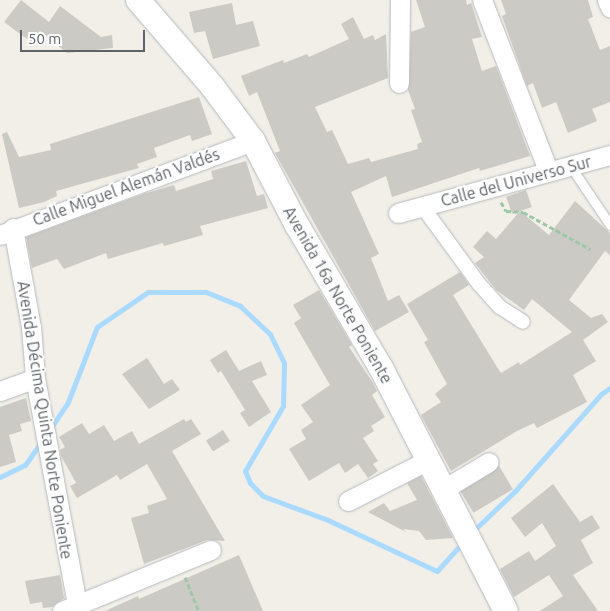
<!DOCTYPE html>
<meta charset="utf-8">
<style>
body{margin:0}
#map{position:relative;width:610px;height:611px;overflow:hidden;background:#f1efe8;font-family:Ubuntu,sans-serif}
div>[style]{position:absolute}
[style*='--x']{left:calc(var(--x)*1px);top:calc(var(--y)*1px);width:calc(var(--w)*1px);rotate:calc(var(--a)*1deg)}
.stream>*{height:5px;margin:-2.5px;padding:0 2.5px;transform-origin:2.5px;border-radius:2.5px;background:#aadaff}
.building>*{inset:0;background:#cccac5;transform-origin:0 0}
.path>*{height:3px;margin-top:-1.5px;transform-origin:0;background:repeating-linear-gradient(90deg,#9cc7a9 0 5px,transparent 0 7.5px)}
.roads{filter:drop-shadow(0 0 1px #b5b8bc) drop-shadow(0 0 1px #b5b8bc)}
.service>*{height:9px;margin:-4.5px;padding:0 4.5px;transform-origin:4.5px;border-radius:4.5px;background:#fff}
.pedestrian>*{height:14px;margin:-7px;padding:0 7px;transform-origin:7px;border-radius:7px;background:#fff}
.minor>*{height:19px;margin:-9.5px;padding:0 9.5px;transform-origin:9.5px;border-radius:9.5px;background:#fff}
.tertiary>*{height:24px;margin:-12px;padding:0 12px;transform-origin:12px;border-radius:12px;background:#fff}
span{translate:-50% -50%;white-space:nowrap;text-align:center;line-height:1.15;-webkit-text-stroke:4px #fff;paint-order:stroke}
.street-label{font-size:16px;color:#5f6368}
.scale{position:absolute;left:20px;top:30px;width:125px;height:22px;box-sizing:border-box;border:2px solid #5f6368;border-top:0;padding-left:6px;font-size:15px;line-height:18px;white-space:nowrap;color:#5f6368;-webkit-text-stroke:4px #fff;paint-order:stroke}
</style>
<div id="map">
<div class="stream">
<i style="--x:50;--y:429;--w:32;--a:-56"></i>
<i style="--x:68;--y:402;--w:80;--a:-68.9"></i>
<i style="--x:97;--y:327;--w:62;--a:-34.5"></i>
<i style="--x:148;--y:292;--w:58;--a:0"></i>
<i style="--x:206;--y:292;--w:37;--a:22"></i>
<i style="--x:240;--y:306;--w:41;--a:43"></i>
<i style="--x:270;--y:334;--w:32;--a:64"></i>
<i style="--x:284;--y:363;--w:43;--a:91.3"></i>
<i style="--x:283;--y:406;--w:75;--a:120.3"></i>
<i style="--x:245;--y:471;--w:13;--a:67"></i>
<i style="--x:250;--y:483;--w:18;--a:45"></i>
<i style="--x:263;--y:496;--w:69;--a:20.3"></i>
<i style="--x:328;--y:520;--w:120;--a:25.1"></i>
<i style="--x:437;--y:571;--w:39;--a:-48"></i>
<i style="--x:0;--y:477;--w:28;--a:-26"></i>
<i style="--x:25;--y:465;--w:28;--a:-55"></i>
<i style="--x:472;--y:532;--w:59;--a:-43.6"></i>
<i style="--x:515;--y:491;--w:130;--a:-48.4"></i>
<i style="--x:601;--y:394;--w:11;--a:-34"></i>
</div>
<div class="building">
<i style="clip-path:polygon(21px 0,49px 22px,60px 6px,101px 37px,112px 35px,113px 48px,67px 53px,40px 31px,31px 42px,4px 22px)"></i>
<i style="clip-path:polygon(416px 0,466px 0,467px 5px,471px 3px,482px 37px,472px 39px,482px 71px,496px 66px,530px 156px,480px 171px,479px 168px,392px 197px,386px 176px,351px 192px,379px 254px,371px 258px,388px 301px,399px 295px,409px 312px,375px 331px,275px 153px,280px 151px,257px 92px,249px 96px,241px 76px,283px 60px,284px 63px,307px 54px,309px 57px,349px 39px,341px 24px,353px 17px,364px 39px,373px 35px,375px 40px,386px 34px,388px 78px,315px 107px,327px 132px,332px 130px,348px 164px,369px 158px,371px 162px,418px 149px,417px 144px,422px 142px,411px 110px,415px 109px,408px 90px,411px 32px,425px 27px)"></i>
<i style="clip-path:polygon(501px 0,588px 0,593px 17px,588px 19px,600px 50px,610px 46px,610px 102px,592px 109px,597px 121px,568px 133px,556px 102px,542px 108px,533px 83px,527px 86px,502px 16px,506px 14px)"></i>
<i style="clip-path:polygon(232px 3px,236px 25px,253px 21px,260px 46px,213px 59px,205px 31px,194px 33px,189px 12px)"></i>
<i style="clip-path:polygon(199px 97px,212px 134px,192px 141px,190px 135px,154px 148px,157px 157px,137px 164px,139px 168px,56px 191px,57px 196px,44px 202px,19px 208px,2px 134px,7px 132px,19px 157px,51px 150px,50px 144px)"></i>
<i style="clip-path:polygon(246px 161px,257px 196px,264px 194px,268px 208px,200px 226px,203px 235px,164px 246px,163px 243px,108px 259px,106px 253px,64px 269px,57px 259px,32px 268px,26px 237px,143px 194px,174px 185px,176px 191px,213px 179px,211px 171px)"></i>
<i style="left:526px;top:190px;width:18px;height:21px;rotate:71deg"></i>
<i style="clip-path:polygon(575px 201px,610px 233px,610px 255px,605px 251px,569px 300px,591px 318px,602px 314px,608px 322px,583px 340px,596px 361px,573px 375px,587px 402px,537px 428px,534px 423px,517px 431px,451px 471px,421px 415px,441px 402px,435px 394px,447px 384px,424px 342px,428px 340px,407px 304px,460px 272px,469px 285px,453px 295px,497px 367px,501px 373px,519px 362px,520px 365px,572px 332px,532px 299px,524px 310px,496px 290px,475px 263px,484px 257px,473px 247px,487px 231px,496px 239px,520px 211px,549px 235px)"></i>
<i style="clip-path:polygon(319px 290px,352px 345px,349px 347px,373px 383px,377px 391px,372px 395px,385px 417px,371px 426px,374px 431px,363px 438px,378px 461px,373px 464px,378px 471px,368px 478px,358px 464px,345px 473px,339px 463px,309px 481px,289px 449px,306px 439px,301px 430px,313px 422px,301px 405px,330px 385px,294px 323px,301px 318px,293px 305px)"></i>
<i style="clip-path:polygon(226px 350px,239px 371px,261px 361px,267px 375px,252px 381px,271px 412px,249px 427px,240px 413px,245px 410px,221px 371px,218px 373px,210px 360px)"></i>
<i style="clip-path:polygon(147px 358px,164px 384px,172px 379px,180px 390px,149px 409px,122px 374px)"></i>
<i style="clip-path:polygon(26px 398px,31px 421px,20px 424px,22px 431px,9px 435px,16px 462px,0 467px,0 407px)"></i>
<i style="clip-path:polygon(184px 419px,186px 422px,191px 419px,201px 434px,172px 451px,225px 541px,207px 540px,144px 564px,131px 518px,149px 513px,147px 506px,167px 499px,147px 464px,120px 480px,117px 475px,77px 498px,70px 486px,76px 483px,61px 456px,60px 450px,65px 447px,59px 437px,82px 423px,89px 434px,104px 425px,114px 441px,132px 431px,139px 444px)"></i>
<i style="left:223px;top:430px;width:13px;height:20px;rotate:58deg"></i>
<i style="left:499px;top:466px;width:27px;height:46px;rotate:59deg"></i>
<i style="clip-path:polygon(421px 476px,453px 538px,426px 540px,419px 531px,403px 529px,406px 532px,368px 512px,384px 503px,390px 511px,417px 500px,407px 483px)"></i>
<i style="clip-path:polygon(553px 484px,580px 522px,592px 515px,600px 528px,581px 540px,593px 563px,573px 575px,598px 611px,540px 611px,563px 596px,549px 575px,514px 597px,500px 569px,529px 551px,535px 561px,556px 546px,542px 523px,525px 537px,511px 518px)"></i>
<i style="clip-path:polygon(239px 555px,263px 611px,105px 611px,138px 596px,139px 599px)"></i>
<i style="clip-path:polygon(60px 575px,64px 598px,52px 607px,43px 608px,42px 602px,30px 604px,25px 581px)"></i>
</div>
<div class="path">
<i style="--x:501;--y:202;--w:10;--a:61"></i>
<i style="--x:506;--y:211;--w:17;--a:3"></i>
<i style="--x:523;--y:212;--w:77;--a:28.9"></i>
<i style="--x:185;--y:577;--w:37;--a:68"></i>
</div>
<div class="roads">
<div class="service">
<i style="--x:571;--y:167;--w:70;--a:56.1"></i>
</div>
<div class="pedestrian">
<i style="--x:422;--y:206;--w:97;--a:53.8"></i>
<i style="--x:479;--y:284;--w:31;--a:48"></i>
<i style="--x:500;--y:307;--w:27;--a:33"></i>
</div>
<div class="minor">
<i style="--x:482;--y:0;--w:182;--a:68.8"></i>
<i style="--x:607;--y:0;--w:8;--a:67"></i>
<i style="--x:399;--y:83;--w:83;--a:-89.3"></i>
<i style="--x:398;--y:213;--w:220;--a:-15.3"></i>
<i style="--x:13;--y:228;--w:101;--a:79.7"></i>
<i style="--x:31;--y:327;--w:51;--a:85.5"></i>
<i style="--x:35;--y:378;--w:237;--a:79.5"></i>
<i style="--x:0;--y:235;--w:270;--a:-20.4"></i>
<i style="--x:0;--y:391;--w:37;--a:-20"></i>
<i style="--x:444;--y:489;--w:52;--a:-31"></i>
<i style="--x:348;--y:501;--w:90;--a:-27.1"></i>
<i style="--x:62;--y:611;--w:161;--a:-22.3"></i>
</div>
<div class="tertiary">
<i style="--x:138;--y:0;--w:113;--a:49.3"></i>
<i style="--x:212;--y:86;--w:69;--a:53.3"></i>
<i style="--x:253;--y:141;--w:95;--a:62.4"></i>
<i style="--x:297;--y:225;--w:166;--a:59.6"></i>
<i style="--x:381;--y:368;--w:273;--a:62.8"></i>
</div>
</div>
<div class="street-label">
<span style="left:516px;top:181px;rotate:-15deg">Calle del Universo Sur</span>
<span style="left:126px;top:187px;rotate:-20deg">Calle Miguel Alemán Valdés</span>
<span style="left:338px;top:295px;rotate:60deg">Avenida 16a Norte Poniente</span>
<span style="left:45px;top:420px;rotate:81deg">Avenida Décima Quinta Norte Poniente</span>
</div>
<div class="scale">50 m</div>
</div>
